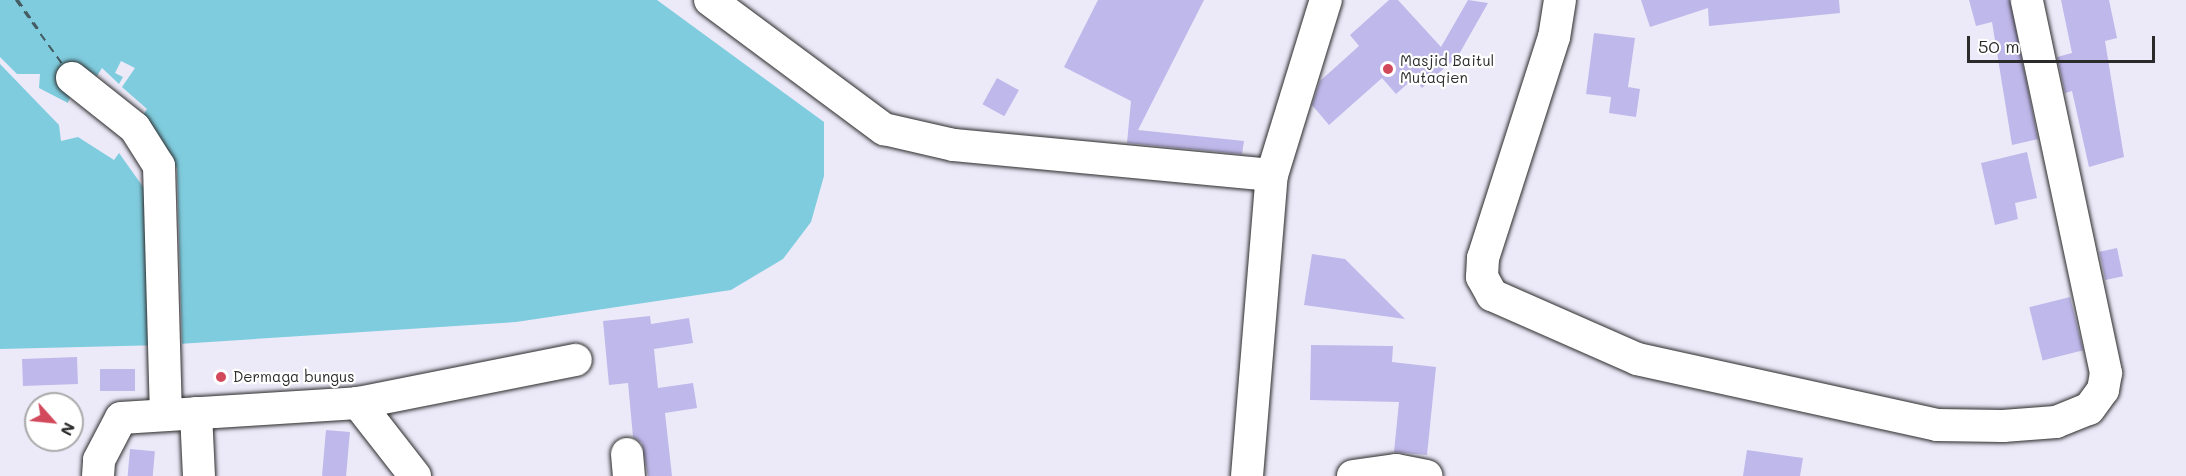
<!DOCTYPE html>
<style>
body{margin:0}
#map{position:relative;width:2186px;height:476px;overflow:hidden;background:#eceaf9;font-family:Mali,sans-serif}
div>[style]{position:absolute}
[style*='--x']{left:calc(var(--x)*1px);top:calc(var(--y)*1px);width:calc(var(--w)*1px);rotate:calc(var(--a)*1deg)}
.water>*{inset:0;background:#7fccde}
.pier>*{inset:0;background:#eceaf9}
.ferry>*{height:1.5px;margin-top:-0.75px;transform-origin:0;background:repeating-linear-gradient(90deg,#445b61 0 8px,transparent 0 14px)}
.building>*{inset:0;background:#bfb8ea;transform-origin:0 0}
.roads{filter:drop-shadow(0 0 2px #2b2b2b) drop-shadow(0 0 2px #2b2b2b)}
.minor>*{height:32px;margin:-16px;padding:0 16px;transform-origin:16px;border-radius:16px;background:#fff}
.dots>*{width:16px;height:16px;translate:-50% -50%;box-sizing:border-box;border:3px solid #fff;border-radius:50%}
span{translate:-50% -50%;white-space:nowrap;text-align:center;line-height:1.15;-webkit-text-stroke:4.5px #fff;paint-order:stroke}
.poi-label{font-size:15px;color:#2b2b2b}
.left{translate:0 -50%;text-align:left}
.north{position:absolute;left:24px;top:392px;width:60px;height:60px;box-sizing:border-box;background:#fff;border:2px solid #aaa;border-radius:50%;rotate:117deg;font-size:16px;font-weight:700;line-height:24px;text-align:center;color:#2b2b2b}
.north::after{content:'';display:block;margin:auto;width:21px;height:27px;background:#d1495b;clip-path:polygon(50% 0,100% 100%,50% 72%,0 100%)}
.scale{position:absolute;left:1967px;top:36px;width:188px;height:27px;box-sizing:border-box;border:3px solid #2b2b2b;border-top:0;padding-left:8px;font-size:18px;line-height:21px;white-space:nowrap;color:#2b2b2b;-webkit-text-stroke:4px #fff;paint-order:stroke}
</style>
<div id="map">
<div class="water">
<i style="clip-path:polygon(0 0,657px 0,824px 122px,824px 176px,811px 222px,783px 259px,731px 290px,516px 322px,163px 345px,0 349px)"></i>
</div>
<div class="pier">
<i style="clip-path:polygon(0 57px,17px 74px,40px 74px,39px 88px,68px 103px,80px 65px,97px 76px,102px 68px,119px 84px,123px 77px,115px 73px,121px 61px,135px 68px,122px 87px,147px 109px,142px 117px,177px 168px,182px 344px,149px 346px,146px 191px,119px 153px,114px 160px,78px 137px,61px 141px,59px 125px,0 64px)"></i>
</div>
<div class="ferry">
<i style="--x:16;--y:0;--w:80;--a:54.1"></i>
<i style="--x:18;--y:0;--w:35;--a:55"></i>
</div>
<div class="building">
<i style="clip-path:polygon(1098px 0,1204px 0,1138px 130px,1244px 141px,1242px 154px,1127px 143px,1131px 101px,1064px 67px)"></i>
<i style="clip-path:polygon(1389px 0,1398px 0,1441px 47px,1468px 0,1488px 3px,1458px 56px,1422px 88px,1414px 78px,1396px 94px,1382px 78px,1329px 125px,1312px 105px,1320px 81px,1359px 46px,1350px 35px)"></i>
<i style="clip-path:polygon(1641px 0,1839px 0,1840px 13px,1709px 26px,1708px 8px,1650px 27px)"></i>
<i style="clip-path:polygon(1969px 0,2010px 0,2038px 139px,2012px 145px,1992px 22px,1976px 26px)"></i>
<i style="clip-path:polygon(2061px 0,2109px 0,2117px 38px,2105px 41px,2124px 157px,2089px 167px,2072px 91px,2065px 93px,2057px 57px,2072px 53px)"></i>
<i style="clip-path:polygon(1594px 33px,1635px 38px,1628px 87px,1640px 89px,1636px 117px,1609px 113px,1611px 97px,1586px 94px)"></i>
<i style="left:997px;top:78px;width:25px;height:30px;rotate:29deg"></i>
<i style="clip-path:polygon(2027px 152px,2037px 198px,2015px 203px,2018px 219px,1995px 225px,1981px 163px)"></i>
<i style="left:2117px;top:248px;width:29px;height:18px;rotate:78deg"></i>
<i style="clip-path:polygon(1312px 254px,1345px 259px,1405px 319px,1304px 305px)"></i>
<i style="left:2070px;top:297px;width:55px;height:42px;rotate:76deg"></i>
<i style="clip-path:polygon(650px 316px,651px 324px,689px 318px,693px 343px,654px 349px,658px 388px,693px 383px,697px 408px,665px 413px,672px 476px,648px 476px,642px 443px,633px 437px,628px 383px,609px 385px,603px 321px)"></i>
<i style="clip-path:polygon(1311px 345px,1393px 346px,1392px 362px,1436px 367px,1427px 455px,1394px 452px,1399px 402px,1310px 400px)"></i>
<i style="left:77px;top:357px;width:27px;height:55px;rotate:88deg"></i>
<i style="left:135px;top:369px;width:22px;height:35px;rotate:90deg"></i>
<i style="left:326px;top:430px;width:24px;height:46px;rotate:5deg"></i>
<i style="left:130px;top:449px;width:25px;height:27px;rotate:5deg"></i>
<i style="clip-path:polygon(1747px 450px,1803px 458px,1800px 476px,1743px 476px)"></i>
</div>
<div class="roads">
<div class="minor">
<i style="--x:710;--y:0;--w:217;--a:36.6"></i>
<i style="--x:884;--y:129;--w:72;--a:12.9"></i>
<i style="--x:954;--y:145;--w:319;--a:5.4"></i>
<i style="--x:1560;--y:0;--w:37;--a:99"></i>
<i style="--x:1554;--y:37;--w:232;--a:107.8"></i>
<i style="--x:1483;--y:258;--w:19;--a:93"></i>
<i style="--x:1482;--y:277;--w:21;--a:61"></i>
<i style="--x:1492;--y:295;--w:158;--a:23.8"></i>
<i style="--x:1637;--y:359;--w:307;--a:12.4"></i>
<i style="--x:1937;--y:425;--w:66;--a:0.9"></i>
<i style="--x:2003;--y:426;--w:53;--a:-4.3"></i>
<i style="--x:2056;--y:422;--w:35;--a:-22"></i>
<i style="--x:2089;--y:409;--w:24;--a:-54"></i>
<i style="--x:2103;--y:390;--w:17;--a:-80"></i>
<i style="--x:2106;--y:373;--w:381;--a:-102"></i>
<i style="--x:72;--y:78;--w:80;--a:38.4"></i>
<i style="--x:135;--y:128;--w:45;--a:57.7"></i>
<i style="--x:159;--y:166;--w:249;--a:88.4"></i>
<i style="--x:196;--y:413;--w:63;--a:87.3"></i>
<i style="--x:627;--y:454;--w:22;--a:85"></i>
<i style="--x:98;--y:476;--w:16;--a:-86"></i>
<i style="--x:99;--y:460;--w:47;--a:-62.4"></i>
<i style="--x:121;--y:418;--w:237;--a:-3.6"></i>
<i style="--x:415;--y:476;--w:93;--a:-128"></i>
<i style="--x:358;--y:403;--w:222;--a:-11.2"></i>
<i style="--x:1247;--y:476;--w:302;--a:-85.3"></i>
<i style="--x:1272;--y:175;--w:183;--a:-72.9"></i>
<i style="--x:1353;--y:476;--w:43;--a:-7.9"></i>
<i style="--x:1396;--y:470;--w:31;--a:11"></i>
</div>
</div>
<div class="dots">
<i style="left:1388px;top:69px;background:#d1495b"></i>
<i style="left:221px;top:377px;background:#d1495b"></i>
</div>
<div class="poi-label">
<span class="left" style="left:1400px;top:69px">Masjid Baitul<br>Mutaqien</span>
<span class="left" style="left:233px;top:377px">Dermaga bungus</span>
</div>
<div class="north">N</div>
<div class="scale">50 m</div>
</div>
